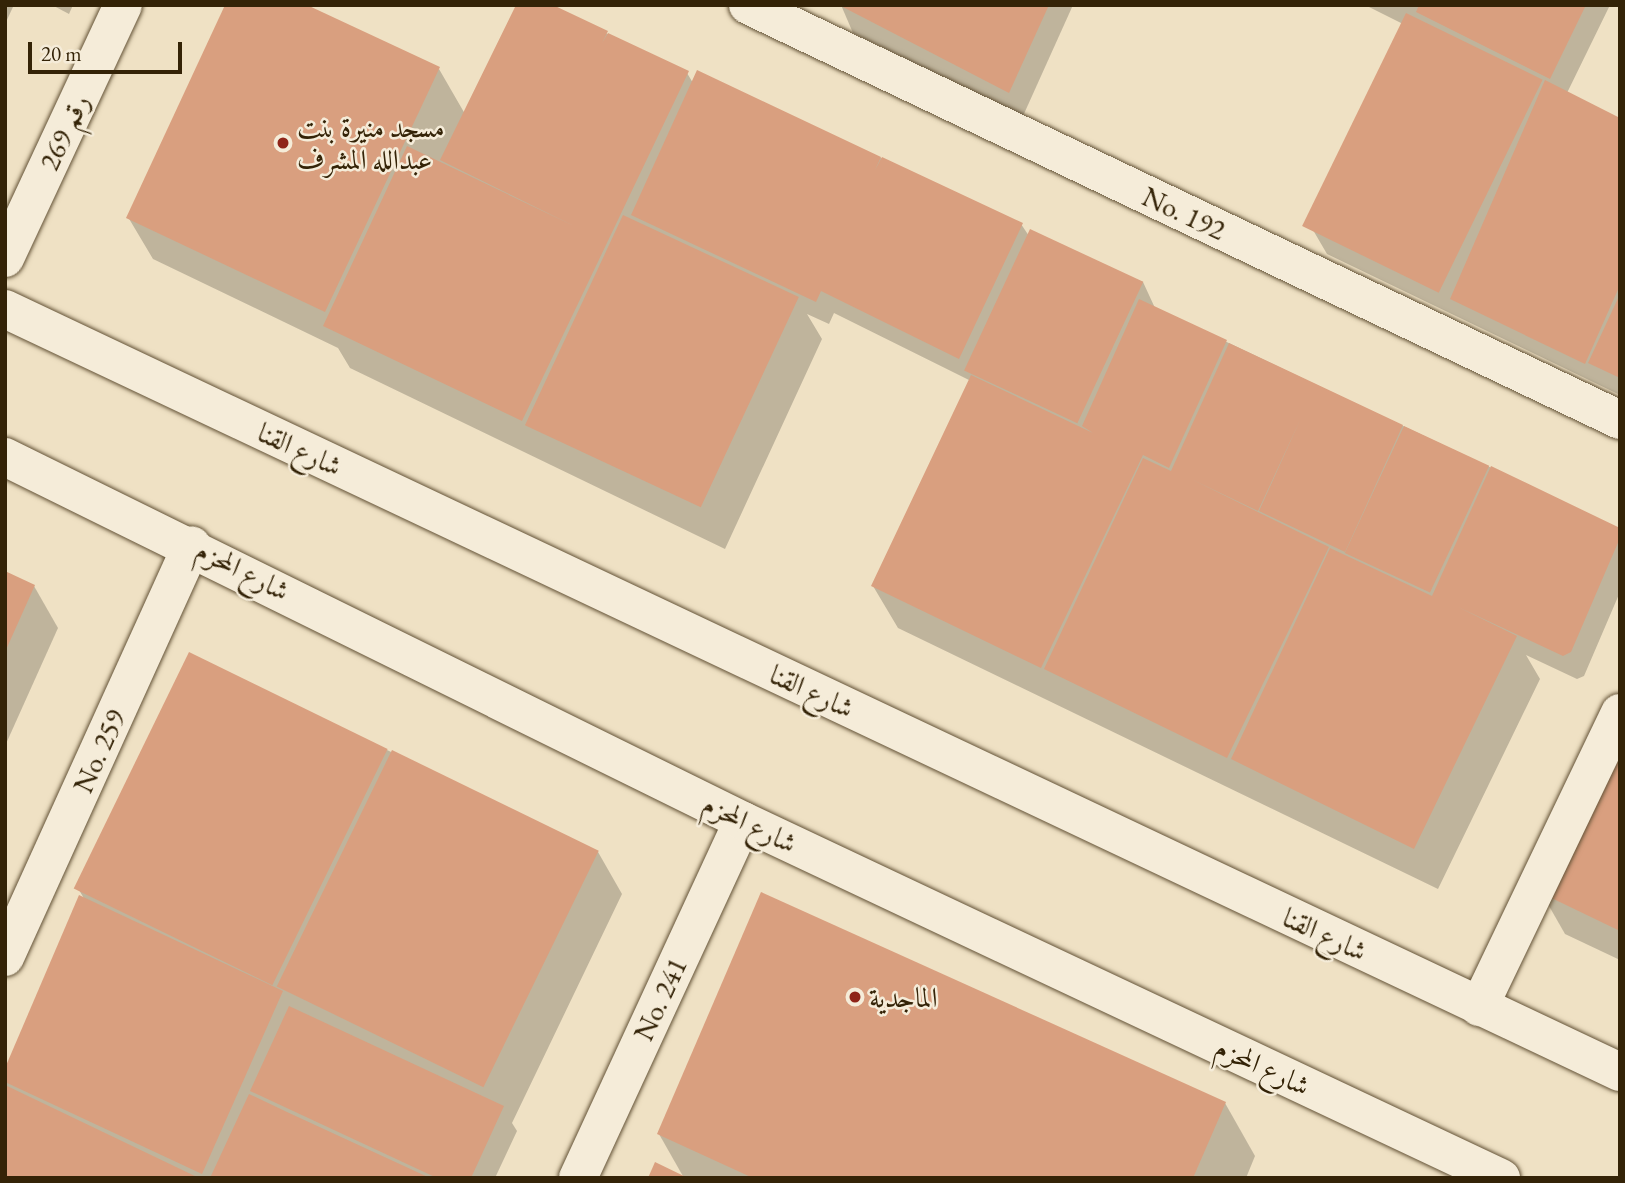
<!DOCTYPE html>
<meta charset="utf-8">
<style>
body{margin:0}
#map{position:relative;width:1625px;height:1183px;overflow:hidden;background:#efe1c4;font-family:"EB Garamond",Amiri,serif}
div>[style]{position:absolute}
[style*='--x']{left:calc(var(--x)*1px);top:calc(var(--y)*1px);width:calc(var(--w)*1px);rotate:calc(var(--a)*1deg)}
.shadow>*{inset:0;background:#0003}
.building>*{inset:0;background:#d99f7f;transform-origin:0 0}
.roads{filter:drop-shadow(0 0 2px #635236) drop-shadow(0 0 2px #635236)}
.minor>*{height:38px;margin:-19px;padding:0 19px;transform-origin:19px;border-radius:19px;background:#f5ecd9}
.tertiary>*{height:38px;margin:-19px;padding:0 19px;transform-origin:19px;border-radius:19px;background:#f5ecd9}
.dots>*{width:19px;height:19px;translate:-50% -50%;box-sizing:border-box;border:4px solid #f5ecd9;border-radius:50%}
span{translate:-50% -50%;white-space:nowrap;text-align:center;line-height:1.15;-webkit-text-stroke:5px #f5ecd9;paint-order:stroke}
.poi-label{font-size:28px;color:#342307}
.left{translate:0 -50%;text-align:left}
.street-label{font-size:28px;color:#342307}
.frame{position:absolute;inset:0;border:7px solid #342307;pointer-events:none}
.scale{position:absolute;left:28px;top:42px;width:154px;height:32px;box-sizing:border-box;border:4px solid #342307;border-top:0;padding-left:9px;font-size:21px;line-height:24px;white-space:nowrap;color:#342307;-webkit-text-stroke:5px #f5ecd9;paint-order:stroke}
</style>
<div id="map">
<div class="shadow">
<i style="clip-path:polygon(5px 5px,13px 7px,5px 24px)"></i>
<i style="clip-path:polygon(52px 5px,73px 5px,69px 14px)"></i>
<i style="clip-path:polygon(548px 5px,687px 73px,693px 83px,698px 72px,1021px 224px,1029px 236px,1143px 282px,1155px 308px,1620px 529px,1620px 592px,1584px 676px,1577px 679px,1526px 655px,1540px 679px,1438px 889px,898px 628px,873px 586px,971px 381px,834px 313px,829px 324px,807px 314px,822px 339px,725px 549px,350px 368px,338px 348px,153px 259px,128px 217px,439px 69px,465px 114px)"></i>
<i style="clip-path:polygon(841px 5px,1073px 5px,1023px 116px,853px 33px)"></i>
<i style="clip-path:polygon(1365px 5px,1610px 5px,1567px 93px,1620px 120px,1620px 395px,1327px 254px,1313px 230px,1403px 24px)"></i>
<i style="clip-path:polygon(5px 573px,34px 586px,58px 628px,5px 746px)"></i>
<i style="clip-path:polygon(1620px 731px,1620px 960px,1565px 934px,1541px 892px)"></i>
<i style="clip-path:polygon(387px 750px,598px 852px,622px 894px,512px 1123px,517px 1131px,495px 1178px,5px 1178px,5px 1072px,85px 900px,79px 890px)"></i>
<i style="clip-path:polygon(1225px 1103px,1255px 1156px,1246px 1178px,684px 1178px,659px 1134px)"></i>
</div>
<div class="building">
<i style="clip-path:polygon(225px 5px,307px 5px,440px 67px,325px 312px,126px 218px)"></i>
<i style="clip-path:polygon(516px 5px,553px 5px,608px 31px,602px 43px,608px 33px,689px 71px,522px 421px,323px 326px,407px 146px,574px 226px,440px 160px)"></i>
<i style="clip-path:polygon(839px 5px,1049px 5px,1009px 93px)"></i>
<i style="clip-path:polygon(1419px 5px,1586px 5px,1550px 79px,1416px 12px)"></i>
<i style="left:1406px;top:13px;width:152px;height:237px;rotate:26deg"></i>
<i style="clip-path:polygon(697px 70px,881px 157px,875px 170px,882px 157px,1023px 223px,959px 359px,821px 291px,816px 302px,631px 215px)"></i>
<i style="clip-path:polygon(1545px 80px,1620px 118px,1620px 285px,1585px 364px,1450px 299px)"></i>
<i style="left:623px;top:215px;width:194px;height:232px;rotate:25deg"></i>
<i style="left:1030px;top:229px;width:125px;height:156px;rotate:25deg"></i>
<i style="clip-path:polygon(1620px 294px,1620px 378px,1588px 363px)"></i>
<i style="clip-path:polygon(1139px 299px,1227px 340px,1169px 468px,1143px 455px,1041px 668px,871px 586px,971px 375px,1093px 433px,1082px 426px)"></i>
<i style="clip-path:polygon(1229px 343px,1403px 425px,1345px 552px,1259px 511px,1301px 418px,1258px 511px,1191px 479px,1329px 547px,1227px 758px,1044px 669px,1143px 458px,1171px 471px)"></i>
<i style="left:1404px;top:426px;width:94px;height:140px;rotate:25deg"></i>
<i style="clip-path:polygon(1491px 466px,1620px 528px,1620px 538px,1571px 652px,1563px 656px,1458px 607px,1517px 636px,1414px 849px,1231px 759px,1330px 548px,1432px 596px)"></i>
<i style="clip-path:polygon(5px 571px,35px 585px,5px 652px)"></i>
<i style="left:189px;top:652px;width:221px;height:263px;rotate:26deg"></i>
<i style="clip-path:polygon(1620px 727px,1620px 931px,1539px 892px)"></i>
<i style="left:392px;top:750px;width:230px;height:263px;rotate:26deg"></i>
<i style="clip-path:polygon(761px 892px,1226px 1102px,1193px 1178px,753px 1178px,657px 1134px)"></i>
<i style="clip-path:polygon(79px 895px,283px 991px,202px 1174px,5px 1082px,5px 1068px)"></i>
<i style="clip-path:polygon(289px 1006px,504px 1106px,471px 1178px,437px 1178px,250px 1091px)"></i>
<i style="clip-path:polygon(5px 1085px,199px 1178px,5px 1178px)"></i>
<i style="clip-path:polygon(249px 1094px,287px 1112px,430px 1178px,210px 1178px)"></i>
<i style="clip-path:polygon(655px 1162px,688px 1178px,648px 1178px)"></i>
</div>
<div class="roads">
<div class="minor">
<i style="--x:748;--y:5;--w:966;--a:25.45"></i>
<i style="--x:5;--y:258;--w:279;--a:-65"></i>
<i style="--x:5;--y:957;--w:452;--a:-65.6"></i>
<i style="--x:1479;--y:1007;--w:326;--a:-64.4"></i>
<i style="--x:578;--y:1178;--w:393;--a:-65.2"></i>
</div>
<div class="tertiary">
<i style="--x:5;--y:309;--w:1786;--a:25.29"></i>
<i style="--x:5;--y:457;--w:823;--a:26.25"></i>
<i style="--x:743;--y:821;--w:838;--a:25.22"></i>
</div>
</div>
<div class="dots">
<i style="left:283px;top:143px;background:#8f2418"></i>
<i style="left:855px;top:997px;background:#8f2418"></i>
</div>
<div class="poi-label">
<span class="left" style="left:297px;top:143px">مسجد منيرة بنت<br>عبدالله المشرف</span>
<span class="left" style="left:869px;top:997px">الماجدية</span>
</div>
<div class="street-label">
<span style="left:64px;top:132px;rotate:-65deg">رقم 269</span>
<span style="left:1184px;top:213px;rotate:25deg">No. 192</span>
<span style="left:300px;top:449px;rotate:25deg">شارع القنا</span>
<span style="left:243px;top:570px;rotate:27deg">شارع المحزم</span>
<span style="left:812px;top:691px;rotate:25deg">شارع القنا</span>
<span style="left:99px;top:751px;rotate:-66deg">No. 259</span>
<span style="left:750px;top:823px;rotate:26deg">شارع المحزم</span>
<span style="left:1325px;top:934px;rotate:25deg">شارع القنا</span>
<span style="left:660px;top:999px;rotate:-65deg">No. 241</span>
<span style="left:1263px;top:1066px;rotate:25deg">شارع المحزم</span>
</div>
<div class="frame"></div>
<div class="scale">20 m</div>
</div>
